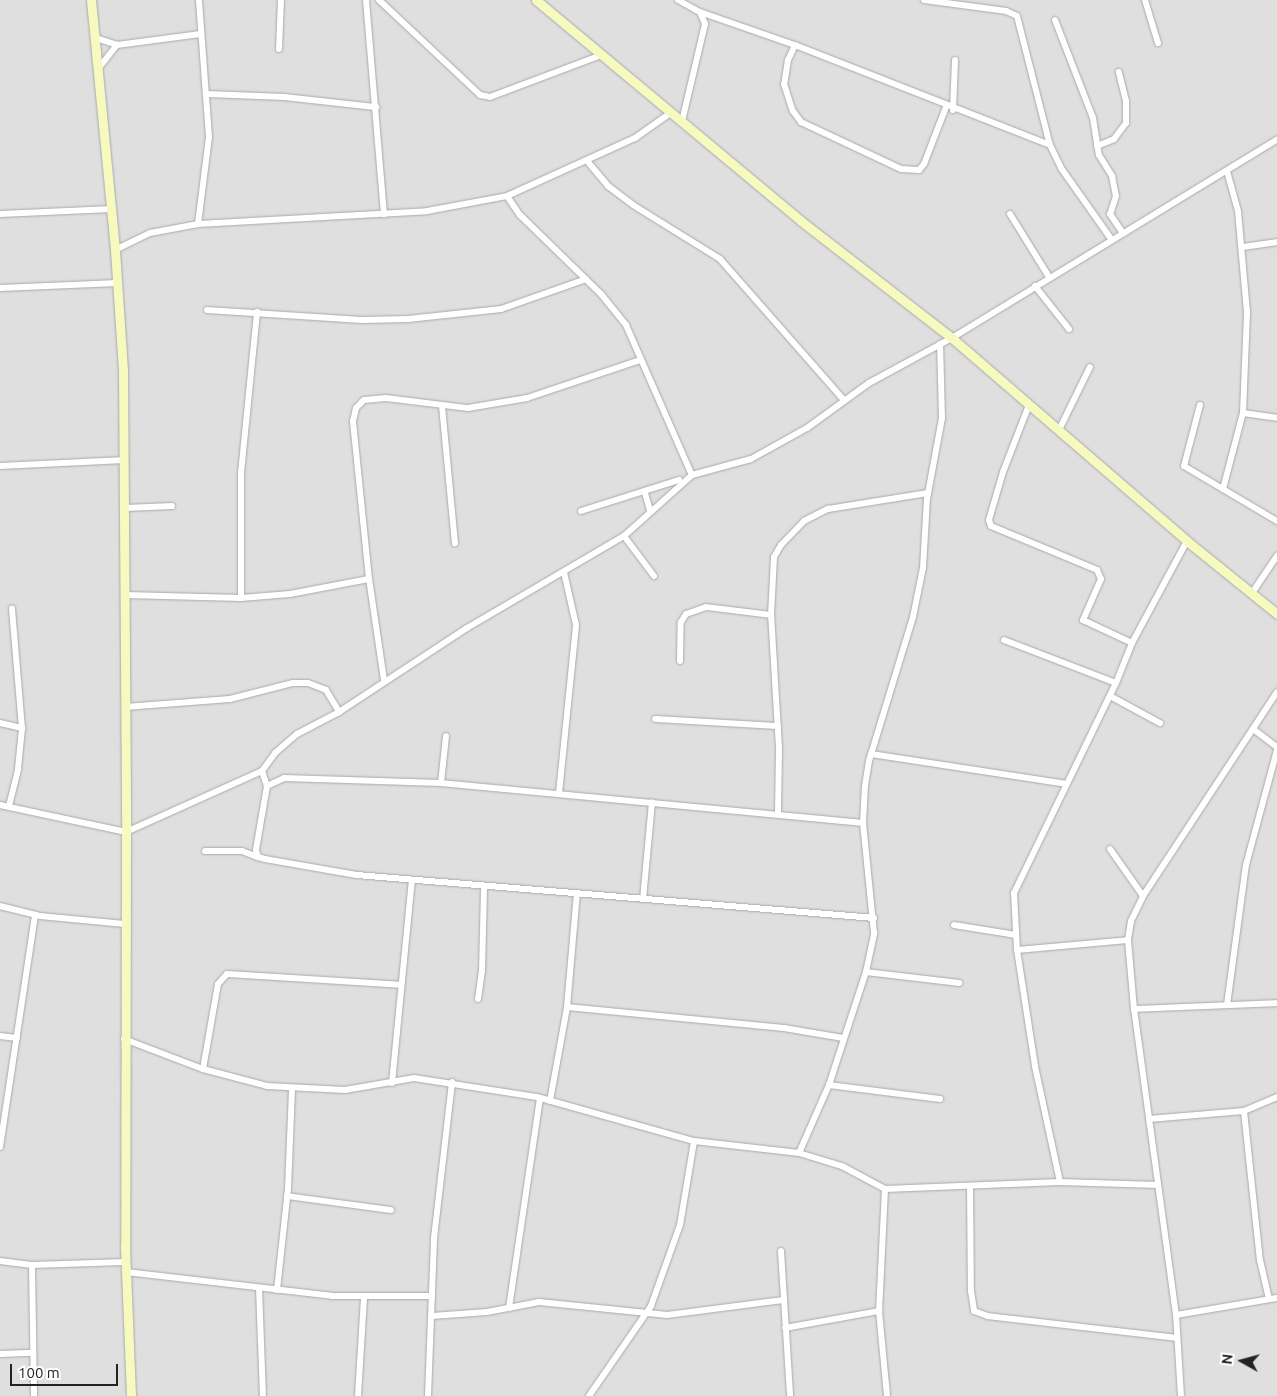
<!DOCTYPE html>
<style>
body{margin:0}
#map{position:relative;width:1277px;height:1396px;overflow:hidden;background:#f2efe9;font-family:Ubuntu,sans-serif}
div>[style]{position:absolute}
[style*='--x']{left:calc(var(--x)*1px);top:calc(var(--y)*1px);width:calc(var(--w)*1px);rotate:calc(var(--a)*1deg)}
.residential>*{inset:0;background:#e0dfdf;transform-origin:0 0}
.roads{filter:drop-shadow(0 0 1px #a9a9a9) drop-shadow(0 0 1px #a9a9a9)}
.street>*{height:6px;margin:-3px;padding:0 3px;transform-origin:3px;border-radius:3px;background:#fff}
.secondary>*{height:9px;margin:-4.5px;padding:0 4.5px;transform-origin:4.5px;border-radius:4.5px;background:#f7fabf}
span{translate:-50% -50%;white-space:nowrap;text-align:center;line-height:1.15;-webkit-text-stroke:4px #fff;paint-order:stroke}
.north{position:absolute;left:1217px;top:1336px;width:50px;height:50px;-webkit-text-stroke:4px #fff;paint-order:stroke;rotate:277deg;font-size:14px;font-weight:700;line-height:20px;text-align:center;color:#222}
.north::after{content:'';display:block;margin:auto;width:18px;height:22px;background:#222;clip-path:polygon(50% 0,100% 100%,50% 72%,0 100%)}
.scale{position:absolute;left:10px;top:1364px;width:108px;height:22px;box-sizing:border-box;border:2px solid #222;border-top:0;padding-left:6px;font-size:15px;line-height:18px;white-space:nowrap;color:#222;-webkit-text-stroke:4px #fff;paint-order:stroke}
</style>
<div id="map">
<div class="residential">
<i style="left:0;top:0;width:1277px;height:1396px"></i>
</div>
<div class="roads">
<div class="street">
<i style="--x:366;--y:0;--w:215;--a:85.2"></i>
<i style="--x:379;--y:0;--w:139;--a:43.2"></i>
<i style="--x:480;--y:95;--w:10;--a:11"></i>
<i style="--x:490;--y:97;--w:119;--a:-20.7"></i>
<i style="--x:678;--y:0;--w:25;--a:29"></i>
<i style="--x:700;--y:12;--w:13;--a:67"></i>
<i style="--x:705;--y:24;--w:100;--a:103.3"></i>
<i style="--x:924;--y:0;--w:83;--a:7.6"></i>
<i style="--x:1006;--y:11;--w:12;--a:24"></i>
<i style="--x:1017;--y:16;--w:133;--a:75.7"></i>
<i style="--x:1050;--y:145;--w:25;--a:64"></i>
<i style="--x:1061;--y:168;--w:87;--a:54.8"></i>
<i style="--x:1145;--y:0;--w:45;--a:73.2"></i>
<i style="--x:700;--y:12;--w:101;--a:19.2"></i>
<i style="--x:795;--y:45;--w:274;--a:21.4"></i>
<i style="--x:1055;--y:20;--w:105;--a:68.8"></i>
<i style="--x:1093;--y:118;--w:37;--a:81"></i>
<i style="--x:1099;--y:155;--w:25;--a:58"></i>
<i style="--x:1112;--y:176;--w:20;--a:79"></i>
<i style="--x:1116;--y:196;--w:19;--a:108"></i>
<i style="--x:1110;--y:214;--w:22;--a:56"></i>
<i style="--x:96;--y:38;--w:22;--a:18"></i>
<i style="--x:795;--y:45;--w:17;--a:115"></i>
<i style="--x:788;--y:60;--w:24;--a:99"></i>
<i style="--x:784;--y:84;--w:28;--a:72"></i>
<i style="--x:793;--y:111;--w:14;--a:54"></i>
<i style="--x:801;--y:122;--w:110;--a:25.2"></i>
<i style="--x:901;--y:169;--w:18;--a:3"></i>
<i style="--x:919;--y:170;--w:8;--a:-50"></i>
<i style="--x:924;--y:164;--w:61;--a:-68.9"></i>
<i style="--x:279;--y:49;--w:49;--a:-87.7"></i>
<i style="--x:98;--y:69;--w:31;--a:-52"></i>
<i style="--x:117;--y:45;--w:84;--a:-7.5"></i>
<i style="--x:207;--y:94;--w:78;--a:2.2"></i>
<i style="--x:285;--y:97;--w:92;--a:6.3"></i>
<i style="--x:953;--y:110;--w:50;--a:-87.7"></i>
<i style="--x:1097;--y:146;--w:18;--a:-22"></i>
<i style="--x:1114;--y:139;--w:20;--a:-53"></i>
<i style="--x:1126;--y:123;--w:22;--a:-90"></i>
<i style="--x:1126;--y:101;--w:30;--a:-104"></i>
<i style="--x:588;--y:162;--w:31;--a:50"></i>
<i style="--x:608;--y:186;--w:31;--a:37"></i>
<i style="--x:633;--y:205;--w:102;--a:31.8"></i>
<i style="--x:720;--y:259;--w:188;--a:48.7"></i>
<i style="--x:507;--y:196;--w:23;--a:56"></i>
<i style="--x:520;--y:215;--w:113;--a:44.3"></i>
<i style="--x:601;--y:294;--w:40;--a:51"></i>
<i style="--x:626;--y:325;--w:164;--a:66.3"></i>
<i style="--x:0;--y:214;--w:112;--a:-2.6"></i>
<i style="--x:1010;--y:214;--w:74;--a:58.2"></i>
<i style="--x:198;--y:224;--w:88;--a:-82.8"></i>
<i style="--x:209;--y:137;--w:137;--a:-94.2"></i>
<i style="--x:1242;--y:247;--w:35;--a:-8"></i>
<i style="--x:115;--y:250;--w:39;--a:-26"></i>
<i style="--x:150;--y:233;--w:49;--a:-10.6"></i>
<i style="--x:198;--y:224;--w:229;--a:-3.2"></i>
<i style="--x:427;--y:211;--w:81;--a:-10.6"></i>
<i style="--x:507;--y:196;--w:141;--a:-24.4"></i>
<i style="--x:635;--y:138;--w:42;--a:-35.2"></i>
<i style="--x:1035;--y:286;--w:55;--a:51.7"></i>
<i style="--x:0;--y:288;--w:118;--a:-2.4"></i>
<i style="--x:207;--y:310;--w:155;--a:3.7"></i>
<i style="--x:362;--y:320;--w:46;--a:-1.2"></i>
<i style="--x:408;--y:319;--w:94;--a:-6.1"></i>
<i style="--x:501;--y:309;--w:90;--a:-19.4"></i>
<i style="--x:1029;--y:405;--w:72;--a:111.2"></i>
<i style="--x:1003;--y:472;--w:50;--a:106.3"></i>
<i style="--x:989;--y:520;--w:6;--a:72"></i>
<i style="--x:991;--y:526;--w:115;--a:22.5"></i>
<i style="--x:1097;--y:570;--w:10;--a:66"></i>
<i style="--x:1101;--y:579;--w:45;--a:113.7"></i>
<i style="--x:1083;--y:620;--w:54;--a:25.1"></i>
<i style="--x:1200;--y:405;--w:63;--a:104.7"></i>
<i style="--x:1184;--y:466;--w:108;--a:30.6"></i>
<i style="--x:442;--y:406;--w:138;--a:84.6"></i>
<i style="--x:1243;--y:413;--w:34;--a:8"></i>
<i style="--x:1059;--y:430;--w:70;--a:-63.8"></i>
<i style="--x:0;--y:466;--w:125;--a:-2.7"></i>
<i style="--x:1223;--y:489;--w:79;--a:-75.3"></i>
<i style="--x:1243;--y:413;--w:101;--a:-87.7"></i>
<i style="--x:1247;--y:312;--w:101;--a:-95.1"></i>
<i style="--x:1238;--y:211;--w:41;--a:-105.4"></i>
<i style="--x:645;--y:493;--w:18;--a:74"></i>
<i style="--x:125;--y:508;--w:47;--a:-2.4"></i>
<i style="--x:581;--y:511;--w:103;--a:-17.6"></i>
<i style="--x:624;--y:536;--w:50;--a:53.1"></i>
<i style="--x:1252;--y:593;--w:45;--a:-56"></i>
<i style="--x:125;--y:595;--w:116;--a:1.5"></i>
<i style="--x:241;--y:598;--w:49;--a:-4.7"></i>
<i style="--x:290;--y:594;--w:80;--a:-10.8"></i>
<i style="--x:241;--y:598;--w:125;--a:-90"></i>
<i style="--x:241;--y:473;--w:162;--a:-84.3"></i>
<i style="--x:1004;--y:640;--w:120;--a:21"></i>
<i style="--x:680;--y:661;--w:39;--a:-89"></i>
<i style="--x:681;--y:622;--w:9;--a:-58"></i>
<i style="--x:686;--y:614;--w:21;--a:-19"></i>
<i style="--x:706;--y:607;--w:65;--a:7"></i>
<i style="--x:384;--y:680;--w:102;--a:-98.4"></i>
<i style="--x:369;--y:579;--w:159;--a:-95.8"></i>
<i style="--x:353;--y:421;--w:13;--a:-77"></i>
<i style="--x:356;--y:408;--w:11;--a:-45"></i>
<i style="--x:364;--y:400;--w:22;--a:-5"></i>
<i style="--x:386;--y:398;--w:83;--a:7"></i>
<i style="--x:468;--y:408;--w:60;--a:-9.6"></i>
<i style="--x:527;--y:398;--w:119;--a:-18.6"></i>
<i style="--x:1110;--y:696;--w:57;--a:28.4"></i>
<i style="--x:125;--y:707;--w:105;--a:-4.4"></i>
<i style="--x:230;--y:699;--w:65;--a:-14.3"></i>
<i style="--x:293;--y:683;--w:15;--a:0"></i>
<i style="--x:308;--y:683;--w:19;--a:21"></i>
<i style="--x:326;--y:690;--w:26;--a:59"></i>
<i style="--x:655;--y:719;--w:123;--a:3.3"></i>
<i style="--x:0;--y:723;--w:23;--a:13"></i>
<i style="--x:1253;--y:729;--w:30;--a:37"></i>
<i style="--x:871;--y:754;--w:197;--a:8.7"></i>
<i style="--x:262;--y:771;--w:16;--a:72"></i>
<i style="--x:267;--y:786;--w:65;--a:99.8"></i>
<i style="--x:256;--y:850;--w:7;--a:74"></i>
<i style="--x:258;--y:857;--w:7;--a:16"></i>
<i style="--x:265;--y:859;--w:93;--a:9.9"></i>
<i style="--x:357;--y:875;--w:519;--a:4.75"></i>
<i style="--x:441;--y:783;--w:47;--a:-83.9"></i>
<i style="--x:267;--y:786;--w:19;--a:-25"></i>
<i style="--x:284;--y:778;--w:157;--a:1.8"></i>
<i style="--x:441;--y:783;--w:424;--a:5.4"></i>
<i style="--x:559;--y:793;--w:169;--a:-84.2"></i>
<i style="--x:576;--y:625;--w:54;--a:-102.8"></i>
<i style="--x:0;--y:805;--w:129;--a:12.1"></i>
<i style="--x:126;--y:832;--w:149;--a:-24.2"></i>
<i style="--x:262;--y:771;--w:22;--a:-54"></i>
<i style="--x:275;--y:753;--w:29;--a:-41"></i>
<i style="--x:297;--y:734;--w:47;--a:-27.6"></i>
<i style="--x:339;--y:712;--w:153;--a:-33.3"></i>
<i style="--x:467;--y:628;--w:182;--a:-30.4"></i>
<i style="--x:624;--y:536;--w:91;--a:-41.9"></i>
<i style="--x:692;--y:475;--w:61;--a:-15.2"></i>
<i style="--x:751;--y:459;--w:64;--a:-29"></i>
<i style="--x:807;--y:428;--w:77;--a:-36"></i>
<i style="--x:869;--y:383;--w:94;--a:-28.5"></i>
<i style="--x:952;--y:338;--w:381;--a:-31.4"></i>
<i style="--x:9;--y:806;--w:38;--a:-76"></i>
<i style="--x:18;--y:769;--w:41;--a:-84.4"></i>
<i style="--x:22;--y:728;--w:120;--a:-94.8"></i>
<i style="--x:778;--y:813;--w:65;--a:-89.1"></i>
<i style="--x:779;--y:748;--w:133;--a:-93.4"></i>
<i style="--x:771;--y:615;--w:58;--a:-87"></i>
<i style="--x:774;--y:557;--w:14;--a:-60"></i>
<i style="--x:781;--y:545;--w:33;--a:-46"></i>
<i style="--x:804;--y:521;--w:27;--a:-27"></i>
<i style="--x:828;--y:509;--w:101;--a:-9.1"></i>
<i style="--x:1110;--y:849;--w:57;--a:54.9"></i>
<i style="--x:205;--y:851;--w:37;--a:0"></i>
<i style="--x:242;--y:851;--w:17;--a:21"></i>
<i style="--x:643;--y:899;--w:97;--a:-84.7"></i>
<i style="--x:0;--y:906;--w:41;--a:14"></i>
<i style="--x:40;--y:916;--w:85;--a:5.4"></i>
<i style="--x:954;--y:925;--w:63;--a:9.2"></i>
<i style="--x:1017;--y:950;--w:111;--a:-5.1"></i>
<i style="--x:866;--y:972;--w:94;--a:6.7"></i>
<i style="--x:478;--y:999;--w:28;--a:-82"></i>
<i style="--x:482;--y:971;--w:84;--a:-88.6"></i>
<i style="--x:1227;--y:1005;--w:141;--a:-82.3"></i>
<i style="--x:1246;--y:865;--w:119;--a:-74.9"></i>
<i style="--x:567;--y:1007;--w:218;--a:5.5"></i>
<i style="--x:784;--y:1028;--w:60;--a:9.6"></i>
<i style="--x:1134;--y:1009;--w:143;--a:-2.4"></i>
<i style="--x:0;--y:1036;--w:17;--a:7"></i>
<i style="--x:124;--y:1039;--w:85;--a:20.8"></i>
<i style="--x:203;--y:1069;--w:66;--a:14.9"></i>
<i style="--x:267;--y:1086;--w:78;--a:2.9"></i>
<i style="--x:345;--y:1090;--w:70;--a:-9.9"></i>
<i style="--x:414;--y:1078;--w:124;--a:8.8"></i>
<i style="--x:537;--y:1097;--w:163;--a:15.7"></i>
<i style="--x:694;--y:1141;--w:106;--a:6.5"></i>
<i style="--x:799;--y:1153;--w:45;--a:16.8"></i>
<i style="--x:842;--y:1166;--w:49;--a:28.1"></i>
<i style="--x:885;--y:1189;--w:175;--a:-2.3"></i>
<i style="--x:1060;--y:1182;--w:98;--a:1.8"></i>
<i style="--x:203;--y:1069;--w:86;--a:-80"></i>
<i style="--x:218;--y:984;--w:13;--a:-48"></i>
<i style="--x:227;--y:974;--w:174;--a:3.6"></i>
<i style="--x:392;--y:1083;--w:204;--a:-84.4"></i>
<i style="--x:829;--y:1085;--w:112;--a:7.2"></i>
<i style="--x:550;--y:1101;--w:96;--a:-79.7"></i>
<i style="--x:567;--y:1007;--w:114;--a:-85"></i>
<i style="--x:1149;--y:1119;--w:95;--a:-4.8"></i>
<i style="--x:0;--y:1147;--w:235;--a:-81.4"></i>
<i style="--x:799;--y:1153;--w:74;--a:-66.2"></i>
<i style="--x:829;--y:1085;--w:119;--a:-71.9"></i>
<i style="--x:866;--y:972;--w:40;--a:-78"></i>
<i style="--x:874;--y:933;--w:111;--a:-95.7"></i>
<i style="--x:863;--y:823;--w:37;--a:-87"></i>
<i style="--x:865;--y:786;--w:25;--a:-81"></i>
<i style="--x:869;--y:761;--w:151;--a:-73"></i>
<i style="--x:913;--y:617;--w:50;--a:-78.5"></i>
<i style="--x:923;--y:568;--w:69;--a:-86.7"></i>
<i style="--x:927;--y:499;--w:82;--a:-79.5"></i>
<i style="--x:942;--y:418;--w:74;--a:-91.5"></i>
<i style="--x:1060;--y:1182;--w:119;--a:-102.2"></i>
<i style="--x:1035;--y:1066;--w:117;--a:-98.8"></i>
<i style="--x:1017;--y:950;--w:57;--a:-93"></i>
<i style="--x:1014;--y:893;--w:233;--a:-64.1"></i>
<i style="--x:1116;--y:683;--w:43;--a:-68.2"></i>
<i style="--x:1132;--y:643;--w:116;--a:-61.7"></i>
<i style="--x:970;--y:1186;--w:105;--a:89.5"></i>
<i style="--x:971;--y:1291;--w:20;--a:81"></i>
<i style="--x:974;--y:1311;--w:15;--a:20"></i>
<i style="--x:988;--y:1316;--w:190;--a:6.6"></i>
<i style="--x:885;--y:1189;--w:122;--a:92.8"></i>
<i style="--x:879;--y:1311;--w:85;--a:84.6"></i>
<i style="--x:287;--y:1196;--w:105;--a:7.7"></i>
<i style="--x:781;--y:1251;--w:145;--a:86.4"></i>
<i style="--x:0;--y:1261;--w:32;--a:7"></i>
<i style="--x:32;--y:1265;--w:93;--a:-1.8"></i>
<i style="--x:32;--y:1265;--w:131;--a:89.1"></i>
<i style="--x:126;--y:1272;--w:207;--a:6.6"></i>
<i style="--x:332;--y:1296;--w:100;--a:0"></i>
<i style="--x:259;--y:1288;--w:108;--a:87.9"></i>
<i style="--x:277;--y:1290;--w:102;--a:-83.8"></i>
<i style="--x:288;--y:1189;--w:99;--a:-87.7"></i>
<i style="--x:1269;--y:1299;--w:39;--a:-103"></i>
<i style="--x:1260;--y:1261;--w:151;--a:-96.1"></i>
<i style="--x:1244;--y:1111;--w:36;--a:-23"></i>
<i style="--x:509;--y:1308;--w:212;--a:-81.6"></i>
<i style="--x:1176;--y:1315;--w:102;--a:-9.6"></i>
<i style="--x:432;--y:1316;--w:55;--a:-4.2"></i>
<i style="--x:487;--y:1312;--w:53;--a:-10.9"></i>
<i style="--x:539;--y:1302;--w:129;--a:5.8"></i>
<i style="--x:667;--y:1315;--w:117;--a:-7.4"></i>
<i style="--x:785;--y:1328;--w:96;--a:-10.3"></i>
<i style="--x:0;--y:1354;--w:33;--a:-2"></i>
<i style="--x:358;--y:1396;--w:98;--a:-86.5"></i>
<i style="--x:428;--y:1396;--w:158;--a:-87.8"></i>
<i style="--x:434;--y:1238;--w:157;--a:-83.4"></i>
<i style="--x:589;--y:1396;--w:109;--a:-55.4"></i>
<i style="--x:651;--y:1306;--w:86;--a:-70.3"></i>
<i style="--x:680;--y:1225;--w:85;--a:-80.5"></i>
<i style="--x:1181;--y:1396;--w:81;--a:-93.5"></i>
<i style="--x:1176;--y:1315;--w:309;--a:-97.8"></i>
<i style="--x:1134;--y:1009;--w:69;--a:-95"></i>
<i style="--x:1128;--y:940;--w:19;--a:-81"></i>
<i style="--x:1131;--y:921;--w:28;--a:-64"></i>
<i style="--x:1143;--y:896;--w:244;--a:-56.7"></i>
</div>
<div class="secondary">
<i style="--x:91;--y:0;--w:251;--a:84.5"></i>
<i style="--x:115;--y:250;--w:121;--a:86.2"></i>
<i style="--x:123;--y:371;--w:461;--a:89.6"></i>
<i style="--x:126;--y:832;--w:414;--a:90.1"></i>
<i style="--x:125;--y:1246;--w:150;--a:87.7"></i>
<i style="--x:536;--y:0;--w:345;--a:39.8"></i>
<i style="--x:801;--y:221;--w:191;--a:37.8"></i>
<i style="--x:952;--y:338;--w:311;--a:40.8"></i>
<i style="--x:1187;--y:541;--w:116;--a:39"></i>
</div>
</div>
<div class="north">N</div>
<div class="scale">100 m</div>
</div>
